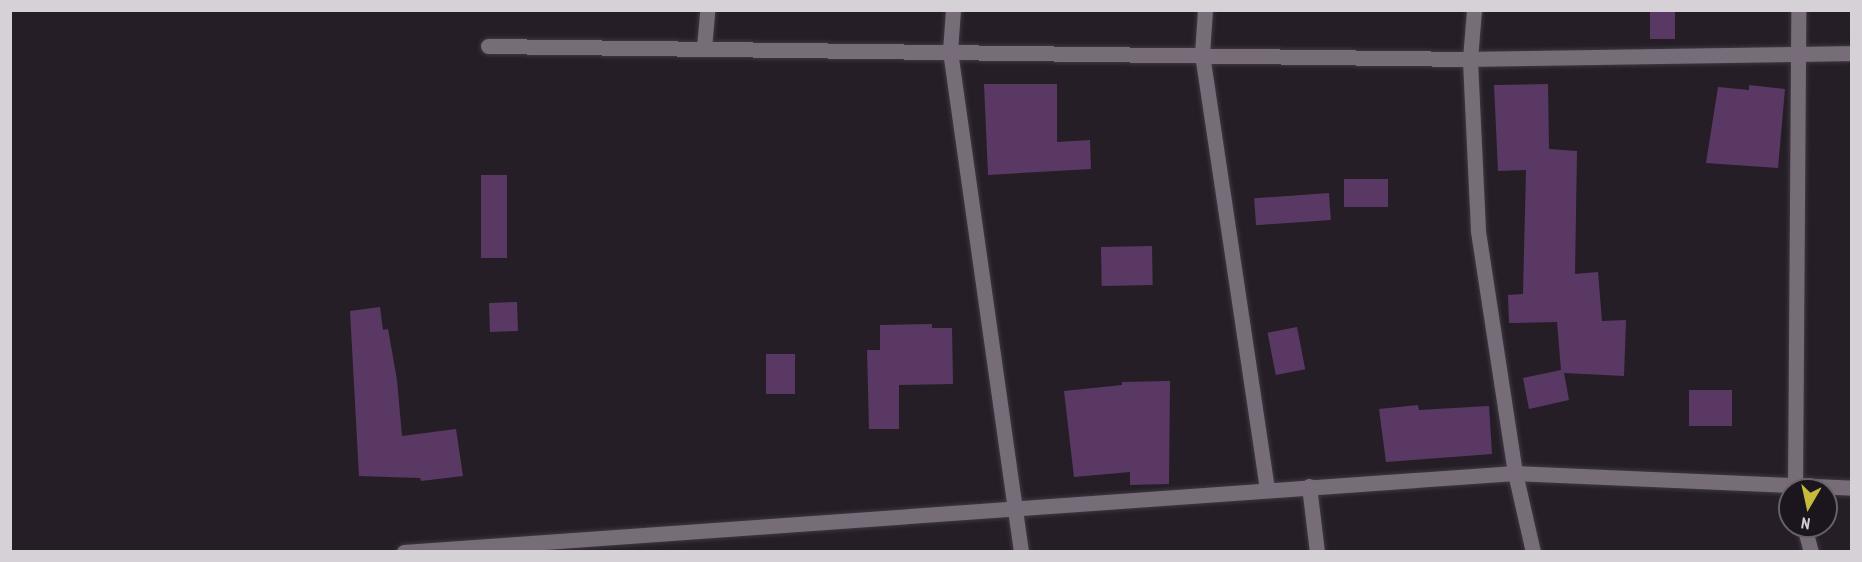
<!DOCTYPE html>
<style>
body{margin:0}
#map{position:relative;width:1862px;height:562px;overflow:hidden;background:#251e27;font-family:"PT Sans Narrow",sans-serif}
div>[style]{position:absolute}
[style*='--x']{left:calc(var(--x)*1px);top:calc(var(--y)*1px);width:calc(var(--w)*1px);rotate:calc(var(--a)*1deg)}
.building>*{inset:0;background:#593963;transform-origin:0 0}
.roads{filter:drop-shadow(0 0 2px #3e3840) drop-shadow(0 0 2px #3e3840)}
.minor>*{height:15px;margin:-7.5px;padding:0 7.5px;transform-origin:7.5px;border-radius:7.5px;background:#766d78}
span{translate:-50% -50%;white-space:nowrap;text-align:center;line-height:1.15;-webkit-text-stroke:4.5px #1b151e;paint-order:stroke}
.frame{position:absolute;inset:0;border:12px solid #d6d1d7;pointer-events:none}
.north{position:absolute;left:1778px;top:478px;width:60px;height:60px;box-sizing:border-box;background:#1b151e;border:2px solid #666068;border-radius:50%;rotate:189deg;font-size:16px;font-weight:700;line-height:24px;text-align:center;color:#d6d1d7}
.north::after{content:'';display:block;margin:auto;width:21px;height:27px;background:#c7bb3c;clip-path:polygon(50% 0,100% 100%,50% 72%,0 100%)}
</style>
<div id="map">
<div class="building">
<i style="left:1650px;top:10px;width:25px;height:29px"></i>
<i style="clip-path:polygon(984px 84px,1057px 84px,1057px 142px,1090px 140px,1091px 169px,988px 175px)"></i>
<i style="clip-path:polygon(1548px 84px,1549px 149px,1577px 151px,1575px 274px,1598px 272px,1602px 321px,1626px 320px,1624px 376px,1564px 373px,1569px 400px,1529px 409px,1523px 378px,1561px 370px,1557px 322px,1509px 323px,1508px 295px,1523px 294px,1526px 170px,1498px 171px,1494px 85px)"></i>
<i style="clip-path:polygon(1749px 85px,1785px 89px,1778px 168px,1706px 163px,1718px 87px,1749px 90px)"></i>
<i style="left:481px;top:175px;width:26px;height:83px"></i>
<i style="left:1388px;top:179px;width:28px;height:44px;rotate:90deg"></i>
<i style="left:1329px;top:193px;width:27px;height:75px;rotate:86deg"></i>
<i style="left:1152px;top:246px;width:39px;height:51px;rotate:89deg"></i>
<i style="left:517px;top:302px;width:29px;height:28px;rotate:88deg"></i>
<i style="clip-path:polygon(380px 307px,383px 330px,388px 329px,397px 380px,402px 436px,456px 429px,463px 476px,421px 481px,420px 478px,359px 476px,350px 311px)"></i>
<i style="clip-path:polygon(932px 324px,932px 328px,952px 328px,953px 384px,899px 385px,899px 429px,869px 429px,867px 350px,880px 350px,880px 325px)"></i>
<i style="left:1297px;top:327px;width:43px;height:30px;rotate:79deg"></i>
<i style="left:766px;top:354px;width:29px;height:40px"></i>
<i style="clip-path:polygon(1170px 381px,1169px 484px,1130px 485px,1130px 472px,1074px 477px,1064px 391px,1122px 385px,1122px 382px)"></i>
<i style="left:1689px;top:390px;width:43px;height:36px"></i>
<i style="clip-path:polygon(1418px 405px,1419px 410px,1489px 406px,1492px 454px,1386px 462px,1379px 409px)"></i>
</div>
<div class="roads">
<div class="minor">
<i style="--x:953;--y:10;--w:41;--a:94.2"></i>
<i style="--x:950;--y:51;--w:506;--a:81.93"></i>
<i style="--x:1205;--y:10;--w:44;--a:93.9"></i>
<i style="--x:1202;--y:54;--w:440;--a:81.5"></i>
<i style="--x:488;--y:46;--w:982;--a:0.76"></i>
<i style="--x:1470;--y:59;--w:49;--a:-85.3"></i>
<i style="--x:704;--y:48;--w:38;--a:-85"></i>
<i style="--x:1309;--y:486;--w:66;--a:83.1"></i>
<i style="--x:1795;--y:490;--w:480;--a:-89.6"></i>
<i style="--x:1804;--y:526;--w:27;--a:75"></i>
<i style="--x:404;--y:552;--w:1114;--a:-4.07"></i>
<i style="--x:1515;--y:473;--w:337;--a:2.5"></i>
<i style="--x:1533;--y:552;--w:81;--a:-102.8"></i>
<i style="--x:1515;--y:473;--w:246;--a:-98.7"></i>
<i style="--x:1478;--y:230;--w:171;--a:-92.7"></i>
<i style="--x:1470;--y:59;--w:382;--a:-0.9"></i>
</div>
</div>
<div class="frame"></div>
<div class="north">N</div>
</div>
